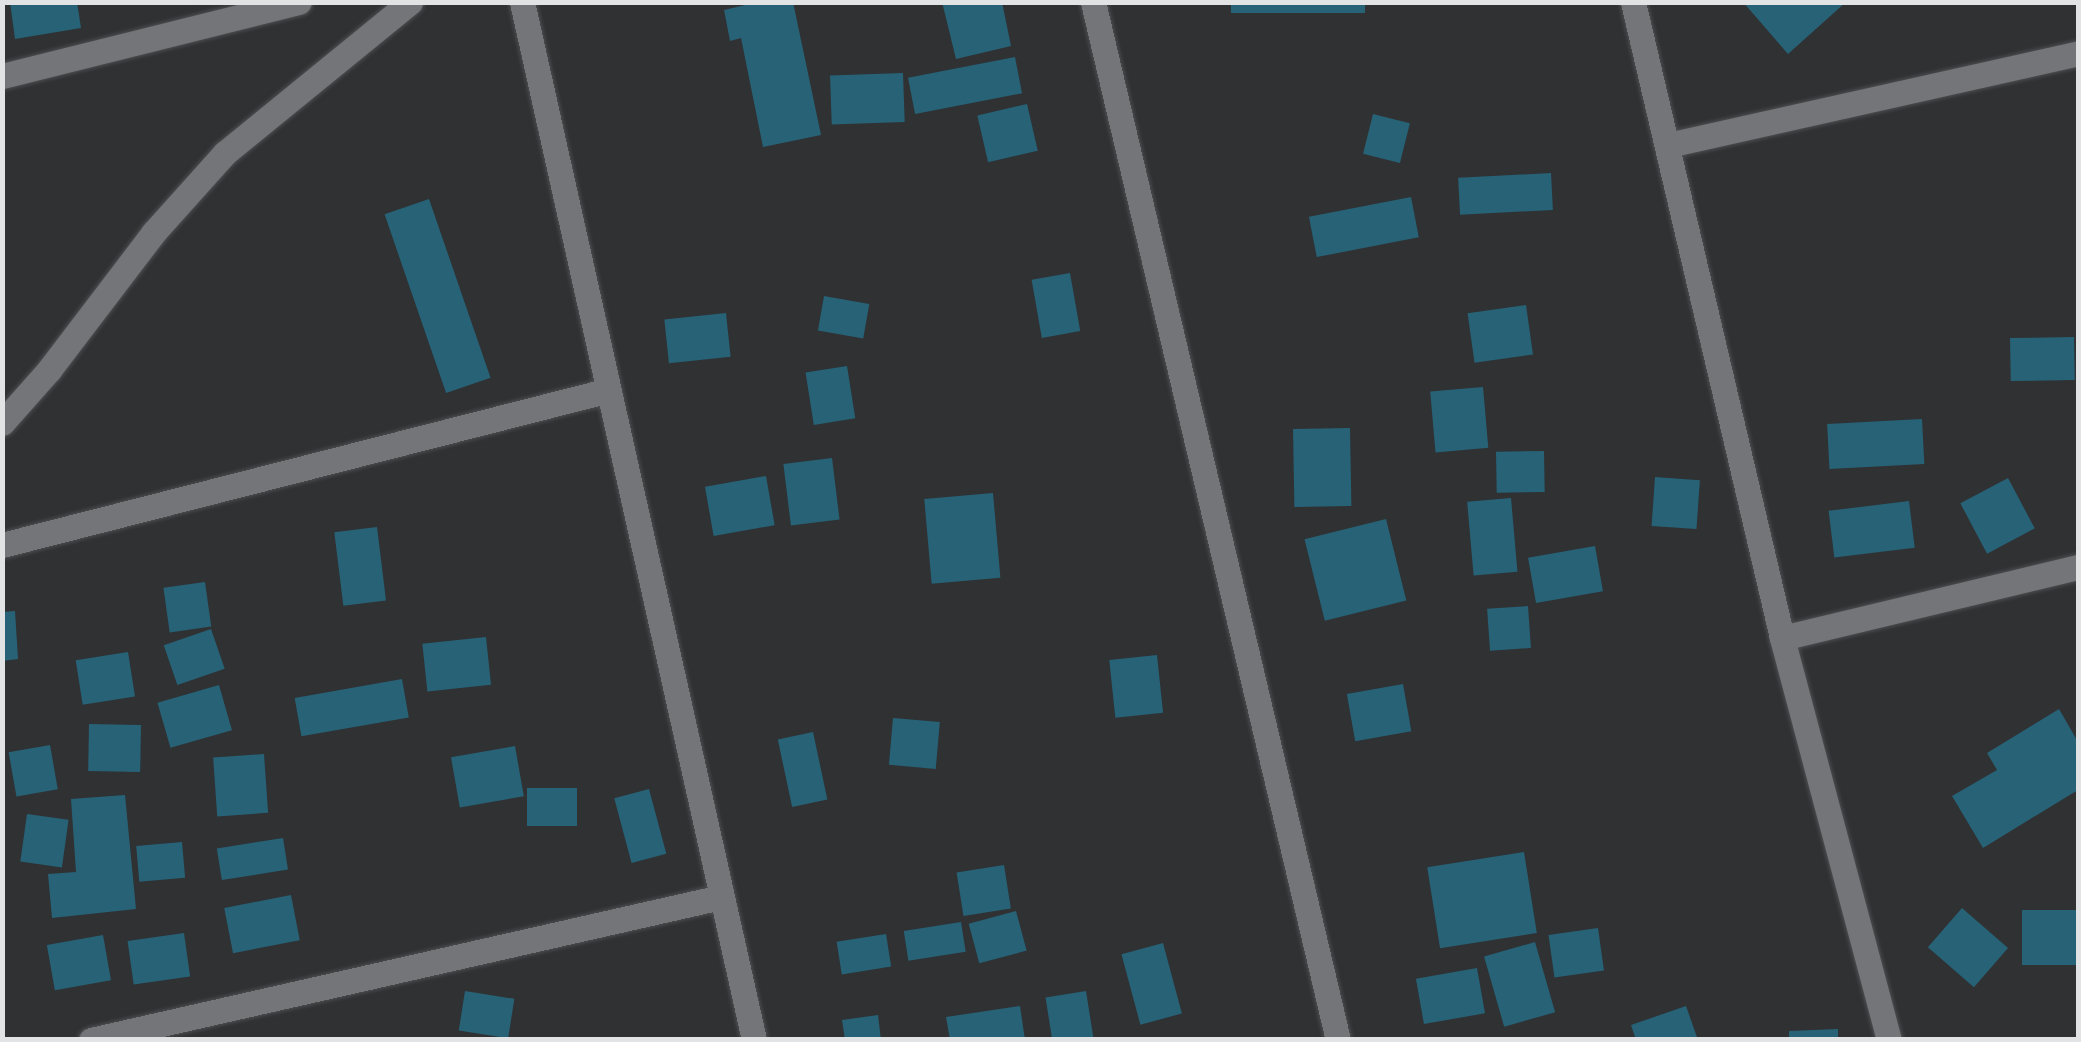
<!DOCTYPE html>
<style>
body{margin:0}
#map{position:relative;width:2081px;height:1042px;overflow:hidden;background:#2f3133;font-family:Raleway,sans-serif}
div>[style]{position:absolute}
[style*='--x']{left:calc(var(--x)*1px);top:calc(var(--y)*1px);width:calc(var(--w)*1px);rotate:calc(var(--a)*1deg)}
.building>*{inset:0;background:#276277;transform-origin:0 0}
.roads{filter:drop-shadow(0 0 2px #4c4e50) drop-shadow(0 0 2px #4c4e50)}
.street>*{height:25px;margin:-12.5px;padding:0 12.5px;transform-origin:12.5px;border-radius:12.5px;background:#737579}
span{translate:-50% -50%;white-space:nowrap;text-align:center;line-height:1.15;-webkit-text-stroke:8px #252729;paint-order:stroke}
.frame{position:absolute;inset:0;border:5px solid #e1e3e5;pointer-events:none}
</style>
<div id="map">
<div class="building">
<i style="clip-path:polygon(10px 2px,77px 2px,81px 28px,15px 39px)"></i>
<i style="clip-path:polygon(758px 2px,793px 2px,821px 135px,763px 147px,741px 38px,730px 41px,724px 10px)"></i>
<i style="clip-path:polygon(942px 2px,1002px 2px,1011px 46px,956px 59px)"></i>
<i style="left:1231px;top:2px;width:134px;height:11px"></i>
<i style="clip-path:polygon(1743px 2px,1846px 2px,1788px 54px)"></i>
<i style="left:1015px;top:57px;width:37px;height:109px;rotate:79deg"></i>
<i style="left:903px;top:73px;width:49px;height:73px;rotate:88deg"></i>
<i style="left:1027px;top:104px;width:48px;height:51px;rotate:77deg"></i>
<i style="left:1373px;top:114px;width:38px;height:41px;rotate:14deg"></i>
<i style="left:1551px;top:173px;width:37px;height:93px;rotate:87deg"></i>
<i style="left:1411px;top:197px;width:41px;height:104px;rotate:79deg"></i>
<i style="left:429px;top:199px;width:189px;height:47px;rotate:71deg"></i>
<i style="left:1070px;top:273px;width:59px;height:39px;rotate:80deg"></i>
<i style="left:824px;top:296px;width:46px;height:35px;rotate:10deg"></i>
<i style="left:1526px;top:305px;width:50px;height:59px;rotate:82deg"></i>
<i style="left:726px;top:313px;width:44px;height:62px;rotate:84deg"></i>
<i style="left:2074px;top:337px;width:43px;height:64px;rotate:89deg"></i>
<i style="left:847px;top:366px;width:53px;height:42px;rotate:81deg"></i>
<i style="left:1483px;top:387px;width:61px;height:53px;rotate:85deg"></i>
<i style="left:1922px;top:419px;width:45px;height:95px;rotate:87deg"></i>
<i style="left:1350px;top:428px;width:78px;height:57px;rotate:89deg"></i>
<i style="left:1544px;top:451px;width:41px;height:48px;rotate:89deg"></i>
<i style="left:832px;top:458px;width:62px;height:49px;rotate:83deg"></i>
<i style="left:766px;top:476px;width:50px;height:62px;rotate:80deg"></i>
<i style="left:1655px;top:477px;width:45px;height:49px;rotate:4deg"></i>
<i style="left:2008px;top:478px;width:57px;height:54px;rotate:62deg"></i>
<i style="left:993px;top:493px;width:85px;height:69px;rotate:85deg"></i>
<i style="left:1511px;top:498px;width:74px;height:44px;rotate:85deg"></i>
<i style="left:1909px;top:501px;width:47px;height:81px;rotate:83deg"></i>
<i style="left:1386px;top:519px;width:84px;height:84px;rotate:76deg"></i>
<i style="left:377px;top:527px;width:74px;height:43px;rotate:83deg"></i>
<i style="left:1595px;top:546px;width:46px;height:68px;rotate:80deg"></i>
<i style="left:205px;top:582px;width:45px;height:42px;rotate:82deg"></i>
<i style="left:1528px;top:606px;width:42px;height:41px;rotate:86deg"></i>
<i style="clip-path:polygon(15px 611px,18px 659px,2px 661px,2px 612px)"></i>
<i style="left:211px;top:629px;width:42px;height:50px;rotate:71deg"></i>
<i style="left:486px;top:637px;width:48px;height:64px;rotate:84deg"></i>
<i style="left:128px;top:652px;width:45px;height:53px;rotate:81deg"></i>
<i style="left:1157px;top:655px;width:58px;height:48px;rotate:84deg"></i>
<i style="left:402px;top:679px;width:39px;height:109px;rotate:80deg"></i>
<i style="left:1403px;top:684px;width:48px;height:57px;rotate:80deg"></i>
<i style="left:219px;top:685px;width:47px;height:64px;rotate:74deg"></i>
<i style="clip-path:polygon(2059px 709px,2078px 742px,2078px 790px,1983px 848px,1952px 796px,1997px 770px,1987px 753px)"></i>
<i style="left:893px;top:718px;width:47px;height:47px;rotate:5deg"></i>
<i style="left:89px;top:724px;width:52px;height:47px;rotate:1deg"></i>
<i style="left:813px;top:732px;width:69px;height:36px;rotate:78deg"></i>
<i style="left:50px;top:745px;width:45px;height:42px;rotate:80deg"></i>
<i style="left:515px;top:746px;width:51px;height:65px;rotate:80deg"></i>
<i style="left:264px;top:754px;width:59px;height:51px;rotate:86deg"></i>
<i style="left:527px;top:788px;width:50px;height:38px"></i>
<i style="left:649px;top:789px;width:67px;height:36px;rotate:75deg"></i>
<i style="clip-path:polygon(125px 795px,136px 909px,52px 918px,48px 874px,76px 872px,71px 799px)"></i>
<i style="left:27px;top:814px;width:42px;height:48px;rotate:8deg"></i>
<i style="left:283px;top:838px;width:32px;height:67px;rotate:81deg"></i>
<i style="left:182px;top:842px;width:36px;height:46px;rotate:85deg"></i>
<i style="left:1524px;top:852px;width:82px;height:98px;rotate:81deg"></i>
<i style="left:1004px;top:865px;width:44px;height:48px;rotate:81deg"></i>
<i style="left:291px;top:895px;width:46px;height:68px;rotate:79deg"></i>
<i style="left:1962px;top:908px;width:61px;height:52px;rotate:41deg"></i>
<i style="left:2078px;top:910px;width:55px;height:56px;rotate:90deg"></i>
<i style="left:1016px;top:911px;width:41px;height:49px;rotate:75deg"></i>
<i style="left:961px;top:922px;width:30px;height:58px;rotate:81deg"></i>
<i style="left:1598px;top:928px;width:43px;height:50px;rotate:82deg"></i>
<i style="left:184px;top:933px;width:44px;height:57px;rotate:82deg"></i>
<i style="left:886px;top:934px;width:33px;height:50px;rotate:81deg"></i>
<i style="left:103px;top:935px;width:46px;height:57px;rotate:80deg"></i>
<i style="left:1535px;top:942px;width:73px;height:53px;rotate:74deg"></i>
<i style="left:1163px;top:943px;width:73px;height:43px;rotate:75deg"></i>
<i style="left:1477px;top:968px;width:46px;height:62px;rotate:80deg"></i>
<i style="left:465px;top:991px;width:50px;height:40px;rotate:9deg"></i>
<i style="left:1086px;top:991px;width:47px;height:41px;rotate:81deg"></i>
<i style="clip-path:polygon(1020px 1006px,1025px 1040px,950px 1040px,946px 1017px)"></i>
<i style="clip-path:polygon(1686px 1006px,1698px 1040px,1636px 1040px,1631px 1025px)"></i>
<i style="clip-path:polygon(878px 1015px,881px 1040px,845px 1040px,842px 1020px)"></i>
<i style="clip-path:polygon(1838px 1029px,1838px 1040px,1789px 1040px,1789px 1031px)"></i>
</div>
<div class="roads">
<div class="street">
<i style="--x:522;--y:2;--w:1064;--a:77.4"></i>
<i style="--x:1093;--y:2;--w:1067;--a:76.72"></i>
<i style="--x:1633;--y:2;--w:653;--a:76.81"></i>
<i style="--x:1782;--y:638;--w:416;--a:75.1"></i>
<i style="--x:2;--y:76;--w:306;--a:-14"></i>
<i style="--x:1668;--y:145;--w:420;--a:-12.6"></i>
<i style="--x:2;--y:423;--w:71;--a:-48.4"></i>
<i style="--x:49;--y:370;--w:173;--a:-52.7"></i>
<i style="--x:154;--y:232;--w:106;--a:-48.1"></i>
<i style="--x:225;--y:153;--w:239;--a:-39.2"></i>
<i style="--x:2;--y:545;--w:626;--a:-14.32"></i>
<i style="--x:1782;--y:638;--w:304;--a:-13.5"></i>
<i style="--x:91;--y:1040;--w:646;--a:-12.79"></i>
</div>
</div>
<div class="frame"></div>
</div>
